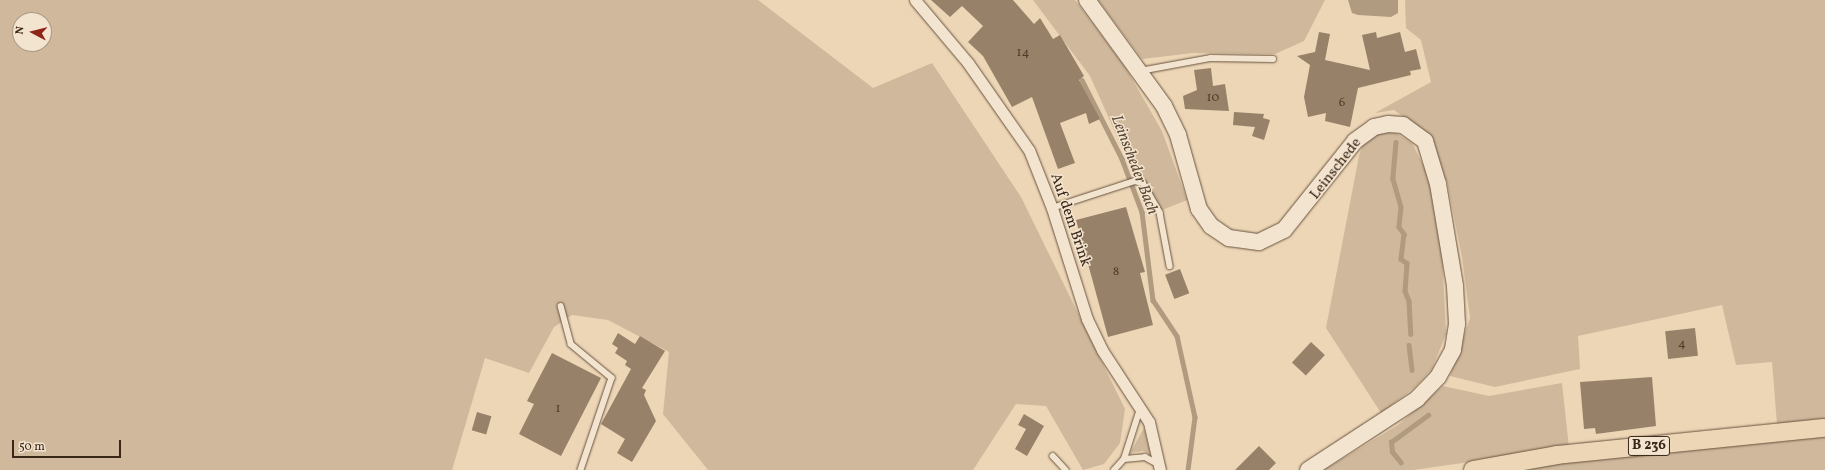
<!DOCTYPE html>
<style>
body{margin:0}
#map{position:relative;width:1825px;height:470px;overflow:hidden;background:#edd6b6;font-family:Vollkorn,serif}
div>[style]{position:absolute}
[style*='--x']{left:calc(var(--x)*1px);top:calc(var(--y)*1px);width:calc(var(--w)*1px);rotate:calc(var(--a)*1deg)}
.green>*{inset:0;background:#cfb89b}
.water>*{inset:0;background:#b09a80}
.stream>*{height:4.5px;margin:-2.25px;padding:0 2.25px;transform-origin:2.25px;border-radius:2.25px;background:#b09a80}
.building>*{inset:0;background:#978269;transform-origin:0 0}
.roads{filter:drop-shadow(0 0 1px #67523e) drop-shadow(0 0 1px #67523e)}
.service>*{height:5.5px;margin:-2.75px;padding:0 2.75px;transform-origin:2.75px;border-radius:2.75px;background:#f3e4d0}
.minor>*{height:11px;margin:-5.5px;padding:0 5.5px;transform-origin:5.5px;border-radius:5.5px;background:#f3e4d0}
.secondary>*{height:16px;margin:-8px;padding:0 8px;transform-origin:8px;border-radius:8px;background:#f3e4d0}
.primary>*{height:18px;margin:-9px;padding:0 9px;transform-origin:9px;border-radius:9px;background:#edd6b6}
span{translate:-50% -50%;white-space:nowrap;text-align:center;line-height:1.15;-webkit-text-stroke:3px #f3e4d0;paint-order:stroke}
.number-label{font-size:13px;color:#513d2b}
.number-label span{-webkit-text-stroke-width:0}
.shield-label span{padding:1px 3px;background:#f3e4d0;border:1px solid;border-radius:3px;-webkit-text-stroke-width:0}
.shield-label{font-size:14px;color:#3a2616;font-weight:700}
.street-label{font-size:15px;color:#3a2616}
.water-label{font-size:16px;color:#5d4936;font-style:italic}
.north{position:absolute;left:12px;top:12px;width:40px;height:40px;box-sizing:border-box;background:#f3e4d0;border:1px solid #a99886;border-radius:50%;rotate:277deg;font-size:11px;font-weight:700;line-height:16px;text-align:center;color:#3a2616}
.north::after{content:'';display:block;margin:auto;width:14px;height:18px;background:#8f2418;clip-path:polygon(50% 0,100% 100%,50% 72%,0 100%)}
.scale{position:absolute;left:12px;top:440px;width:109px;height:18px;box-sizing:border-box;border:2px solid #3a2616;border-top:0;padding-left:5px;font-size:12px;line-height:14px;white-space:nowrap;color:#3a2616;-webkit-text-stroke:3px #f3e4d0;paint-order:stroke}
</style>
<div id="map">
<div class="green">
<i style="clip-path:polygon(evenodd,0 0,758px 0,873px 88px,932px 63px,1021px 197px,1125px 409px,1120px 443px,1104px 464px,1083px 470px,1046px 406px,1016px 404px,973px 470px,708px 470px,663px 414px,669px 352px,608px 320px,572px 315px,554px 327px,529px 373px,485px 358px,452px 470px,0 470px,0 0,20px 20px,44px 20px,44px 44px,20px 44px,20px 20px)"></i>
<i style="clip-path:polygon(1033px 0,1075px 0,1124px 65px,1162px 131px,1187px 200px,1152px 214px,1090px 76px)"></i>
<i style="clip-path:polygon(1098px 0,1325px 0,1304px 41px,1275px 54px,1193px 53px,1142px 59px)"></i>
<i style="clip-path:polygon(1405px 0,1825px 0,1825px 419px,1777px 424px,1772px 362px,1736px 365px,1722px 305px,1578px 336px,1580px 369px,1495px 387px,1450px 376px,1470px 318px,1462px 257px,1447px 182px,1423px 131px,1394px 110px,1375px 113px,1431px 82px,1421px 40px,1406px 28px)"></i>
<i style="clip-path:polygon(1385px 126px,1412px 143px,1433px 185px,1442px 253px,1446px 334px,1432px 369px,1414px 388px,1381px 413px,1326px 328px,1359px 156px,1367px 133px)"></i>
<i style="clip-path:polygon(1562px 383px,1569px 448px,1413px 470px,1324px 470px,1398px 425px,1443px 386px,1489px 396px)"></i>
<i style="clip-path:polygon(1144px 428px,1151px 455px,1143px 451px,1130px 453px)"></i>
<i style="clip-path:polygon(1825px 433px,1825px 470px,1526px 470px,1556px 464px)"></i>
</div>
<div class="water">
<i style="clip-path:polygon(1348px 0,1398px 0,1398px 13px,1391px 17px,1358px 15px,1352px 13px)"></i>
</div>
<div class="stream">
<i style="--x:1082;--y:80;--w:89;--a:63.1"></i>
<i style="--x:1122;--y:159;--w:57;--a:69.3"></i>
<i style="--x:1142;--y:212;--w:89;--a:82.9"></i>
<i style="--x:1153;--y:300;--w:43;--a:56.3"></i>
<i style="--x:1177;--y:336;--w:83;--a:77.5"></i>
<i style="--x:1195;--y:417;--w:53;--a:97.5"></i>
<i style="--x:1396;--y:142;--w:37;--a:95"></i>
<i style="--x:1393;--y:179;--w:29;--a:74"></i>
<i style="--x:1401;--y:207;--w:20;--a:96"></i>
<i style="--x:1399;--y:227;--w:9;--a:54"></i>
<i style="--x:1404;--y:234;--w:25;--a:97"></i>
<i style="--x:1401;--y:259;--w:7;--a:34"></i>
<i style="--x:1407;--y:263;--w:28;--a:94"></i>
<i style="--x:1405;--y:291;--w:11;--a:68"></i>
<i style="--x:1409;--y:301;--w:33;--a:87"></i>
<i style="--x:1409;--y:345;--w:25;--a:83"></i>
<i style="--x:1401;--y:463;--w:14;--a:-129"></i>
<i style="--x:1392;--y:452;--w:10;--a:-96"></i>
<i style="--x:1391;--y:442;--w:46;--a:-36.1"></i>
</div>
<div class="building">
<i style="clip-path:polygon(931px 0,1013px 0,1034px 24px,1040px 18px,1053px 39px,1060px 35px,1084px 76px,1079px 80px,1100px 119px,1089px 124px,1086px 113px,1060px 123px,1075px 163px,1058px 169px,1032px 97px,1012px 107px,983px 56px,968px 42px,983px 26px,962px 6px,950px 17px)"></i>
<i style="clip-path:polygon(1319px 32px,1330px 34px,1325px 60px,1370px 70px,1362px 35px,1376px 32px,1377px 38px,1400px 32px,1405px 52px,1416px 49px,1421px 69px,1410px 71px,1411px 75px,1358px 88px,1350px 127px,1325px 121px,1326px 113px,1308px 117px,1304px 97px,1310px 65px,1297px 56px,1315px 52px)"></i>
<i style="clip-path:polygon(1211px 68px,1213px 86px,1225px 84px,1229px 111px,1185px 109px,1183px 96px,1197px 90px,1194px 70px)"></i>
<i style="clip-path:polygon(1234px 112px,1264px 114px,1263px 118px,1270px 120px,1264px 140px,1252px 136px,1255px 127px,1233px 125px)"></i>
<i style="clip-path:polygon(1126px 207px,1145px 272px,1140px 273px,1153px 325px,1108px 337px,1076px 220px)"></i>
<i style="left:1180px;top:269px;width:26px;height:16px;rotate:69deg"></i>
<i style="left:1695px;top:328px;width:28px;height:30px;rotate:84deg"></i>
<i style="clip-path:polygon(618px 333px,635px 344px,640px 336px,665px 351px,642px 388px,646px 390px,644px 395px,656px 421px,632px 462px,617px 453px,625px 439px,601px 424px,631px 369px,625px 365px,627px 361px,615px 353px,618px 348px,612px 344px)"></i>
<i style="left:1311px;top:342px;width:19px;height:28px;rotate:43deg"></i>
<i style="clip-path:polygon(552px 353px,601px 378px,561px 456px,519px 434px,534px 404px,527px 401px)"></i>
<i style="clip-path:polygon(1652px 377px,1656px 426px,1596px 434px,1595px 428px,1584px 429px,1580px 382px)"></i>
<i style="left:477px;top:412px;width:15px;height:19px;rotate:16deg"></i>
<i style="clip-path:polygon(1024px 414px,1044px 426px,1027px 456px,1015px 449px,1026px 429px,1018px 425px)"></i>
<i style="clip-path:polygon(1259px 446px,1276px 463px,1269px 470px,1235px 470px)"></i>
</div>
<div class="roads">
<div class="service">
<i style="--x:1140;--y:71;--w:72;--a:-10.4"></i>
<i style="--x:1211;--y:58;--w:62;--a:0.9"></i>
<i style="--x:1052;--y:208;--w:87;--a:-18"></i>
<i style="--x:1135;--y:181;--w:8;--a:14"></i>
<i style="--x:1143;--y:183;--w:34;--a:60"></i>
<i style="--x:1160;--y:213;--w:54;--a:79.3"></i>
<i style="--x:561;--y:306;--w:39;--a:75"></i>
<i style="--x:571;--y:344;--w:53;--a:39.7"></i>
<i style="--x:612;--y:378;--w:97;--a:108.6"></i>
<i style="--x:1053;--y:456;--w:19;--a:47"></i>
<i style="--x:1124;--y:459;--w:21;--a:-5"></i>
<i style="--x:1145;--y:457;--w:15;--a:28"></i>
<i style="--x:1114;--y:470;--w:15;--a:-48"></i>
<i style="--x:1124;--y:459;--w:52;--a:-72.3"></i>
</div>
<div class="minor">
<i style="--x:915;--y:0;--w:82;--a:49.9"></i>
<i style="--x:968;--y:63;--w:106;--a:55"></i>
<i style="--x:1029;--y:150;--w:62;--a:68.4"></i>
<i style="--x:1052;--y:208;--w:116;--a:72.5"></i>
<i style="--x:1087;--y:319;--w:34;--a:64"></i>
<i style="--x:1102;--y:350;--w:86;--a:56.9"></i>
<i style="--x:1149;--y:422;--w:49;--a:77.1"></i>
</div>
<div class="secondary">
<i style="--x:1087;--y:0;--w:131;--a:54"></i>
<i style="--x:1164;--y:106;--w:32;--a:64"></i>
<i style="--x:1178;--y:135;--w:77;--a:74.2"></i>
<i style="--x:1199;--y:209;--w:21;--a:55"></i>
<i style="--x:1211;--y:226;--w:22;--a:34"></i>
<i style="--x:1229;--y:238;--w:30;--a:8"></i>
<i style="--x:1259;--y:242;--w:28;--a:-26"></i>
<i style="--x:1284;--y:230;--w:114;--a:-51.4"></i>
<i style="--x:1355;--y:141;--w:24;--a:-36"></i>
<i style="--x:1374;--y:127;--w:14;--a:-12"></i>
<i style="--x:1388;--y:124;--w:15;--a:4"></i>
<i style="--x:1403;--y:125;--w:27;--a:36"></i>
<i style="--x:1425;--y:141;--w:45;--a:73.2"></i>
<i style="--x:1438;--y:184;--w:103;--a:80.5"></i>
<i style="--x:1455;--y:286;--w:38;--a:87"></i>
<i style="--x:1457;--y:324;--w:26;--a:99"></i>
<i style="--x:1453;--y:350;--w:31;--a:119"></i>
<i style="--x:1438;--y:377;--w:30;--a:134"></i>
<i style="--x:1417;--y:399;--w:130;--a:146.9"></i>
</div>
<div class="primary">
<i style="--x:1473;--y:470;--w:85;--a:-10.1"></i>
<i style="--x:1557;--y:455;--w:269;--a:-5.8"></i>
</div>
</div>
<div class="number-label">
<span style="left:1023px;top:53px">14</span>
<span style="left:1213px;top:98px">10</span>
<span style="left:1342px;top:103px">6</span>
<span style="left:1116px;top:272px">8</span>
<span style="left:1682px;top:344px">4</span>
<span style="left:558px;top:409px">1</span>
</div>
<div class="shield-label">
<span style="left:1649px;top:446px">B 236</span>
</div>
<div class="street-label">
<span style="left:1336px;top:169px;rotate:-52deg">Leinschede</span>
<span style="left:1070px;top:220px;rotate:71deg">Auf dem Brink</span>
</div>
<div class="water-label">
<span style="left:1134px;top:165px;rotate:69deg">Leinscheder Bach</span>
</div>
<div class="north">N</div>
<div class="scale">50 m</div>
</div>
